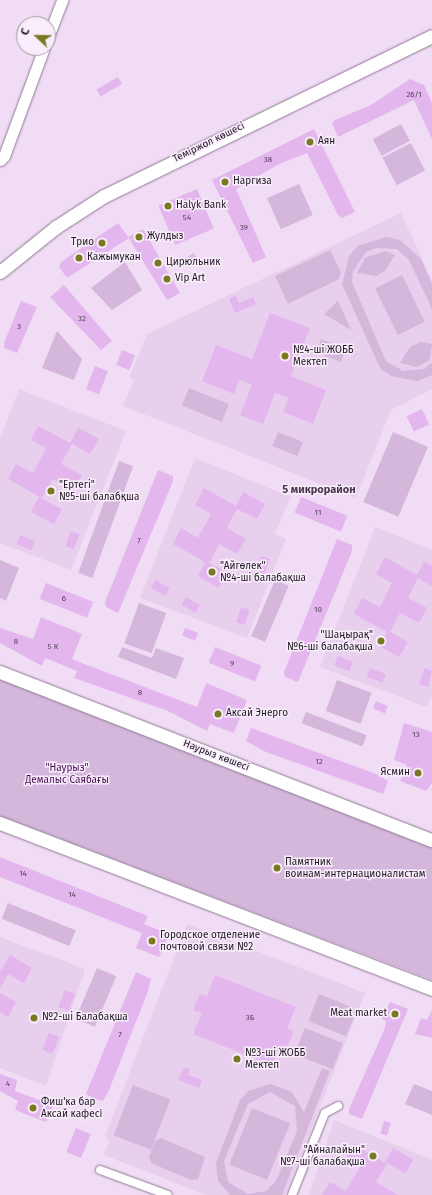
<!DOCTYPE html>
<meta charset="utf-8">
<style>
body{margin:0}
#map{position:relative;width:432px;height:1195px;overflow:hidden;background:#f1dcf5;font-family:"Fira Sans",sans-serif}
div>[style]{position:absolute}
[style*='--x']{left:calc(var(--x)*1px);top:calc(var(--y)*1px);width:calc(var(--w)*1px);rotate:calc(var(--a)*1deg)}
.built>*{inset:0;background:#e8cfee}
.green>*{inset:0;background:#d4b7db;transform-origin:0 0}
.building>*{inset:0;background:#e3b6ed;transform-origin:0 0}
.roads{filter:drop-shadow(0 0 1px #8d7a91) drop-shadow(0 0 1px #8d7a91)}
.pedestrian>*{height:8px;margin:-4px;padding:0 4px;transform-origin:4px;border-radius:4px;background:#fff}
.minor>*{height:11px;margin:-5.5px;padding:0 5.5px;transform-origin:5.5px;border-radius:5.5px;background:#fff}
.tertiary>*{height:13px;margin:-6.5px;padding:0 6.5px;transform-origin:6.5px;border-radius:6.5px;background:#fff}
.dots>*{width:11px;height:11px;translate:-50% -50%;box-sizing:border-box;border:2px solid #f9edfc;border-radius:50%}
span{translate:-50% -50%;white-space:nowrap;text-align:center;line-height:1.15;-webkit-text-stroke:3px #f9edfc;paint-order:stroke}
.number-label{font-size:8px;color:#4f3f52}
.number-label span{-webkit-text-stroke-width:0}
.poi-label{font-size:10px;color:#1e171f}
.left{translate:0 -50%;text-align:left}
.right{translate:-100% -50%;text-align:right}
.street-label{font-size:10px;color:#1e171f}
.park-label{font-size:10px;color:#450e51}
.neighbourhood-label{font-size:11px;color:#47374b;font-weight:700}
.north{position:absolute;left:16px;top:16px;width:40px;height:40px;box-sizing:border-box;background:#f9edfc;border:1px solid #a197a4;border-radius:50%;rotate:292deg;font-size:11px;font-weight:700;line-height:16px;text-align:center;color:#1e171f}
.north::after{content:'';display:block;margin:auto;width:14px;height:18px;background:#787920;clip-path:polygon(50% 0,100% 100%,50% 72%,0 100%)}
</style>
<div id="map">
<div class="built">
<i style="clip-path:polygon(401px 213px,432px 280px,432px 389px,391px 410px,356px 498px,123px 406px,134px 380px,129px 378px,147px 334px)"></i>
<i style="clip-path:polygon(19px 389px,126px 431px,71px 570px,0 543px,0 439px)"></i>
<i style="clip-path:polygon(195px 458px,291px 497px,275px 534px,286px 539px,247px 638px,140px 598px)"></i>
<i style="clip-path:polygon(375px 527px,432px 550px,432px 694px,427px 707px,320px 667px)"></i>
<i style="clip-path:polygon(187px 924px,365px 993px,285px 1195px,206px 1195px,104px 1155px,109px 1142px,105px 1136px)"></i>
<i style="clip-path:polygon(0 937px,85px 969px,46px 1086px,0 1068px)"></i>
<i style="clip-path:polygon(334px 1120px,432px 1160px,432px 1195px,309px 1195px)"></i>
</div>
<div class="green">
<i style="left:401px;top:124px;width:19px;height:32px;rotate:62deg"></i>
<i style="left:411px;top:143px;width:31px;height:32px;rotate:63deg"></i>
<i style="left:299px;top:184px;width:34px;height:35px;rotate:66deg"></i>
<i style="clip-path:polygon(386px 237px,400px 240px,421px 259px,432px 284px,432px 309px,409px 260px,397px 249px,376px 248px,366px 252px,353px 271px,352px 282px,386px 361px,403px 371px,423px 369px,432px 363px,432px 375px,417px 381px,391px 376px,380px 368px,342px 284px,349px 256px,358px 246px)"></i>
<i style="clip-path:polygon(330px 250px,341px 272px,339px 279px,288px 304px,275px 276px)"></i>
<i style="clip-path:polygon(385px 251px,395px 255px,385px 271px,376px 276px,357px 273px,365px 258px)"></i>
<i style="clip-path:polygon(125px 262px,142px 290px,112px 310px,91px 288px)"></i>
<i style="left:402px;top:275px;width:52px;height:30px;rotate:64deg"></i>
<i style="clip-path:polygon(338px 301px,351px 330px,324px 314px)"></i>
<i style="clip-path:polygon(57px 331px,82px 359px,74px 380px,42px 368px)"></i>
<i style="left:321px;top:339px;width:27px;height:14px;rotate:22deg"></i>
<i style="clip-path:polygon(420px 342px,432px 344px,430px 360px,417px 367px,400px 363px,410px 347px)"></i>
<i style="left:189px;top:388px;width:43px;height:19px;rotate:22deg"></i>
<i style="left:278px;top:432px;width:27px;height:15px;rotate:22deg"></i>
<i style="left:393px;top:432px;width:38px;height:76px;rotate:23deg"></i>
<i style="left:119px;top:461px;width:15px;height:119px;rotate:20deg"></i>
<i style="clip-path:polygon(0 560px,19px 568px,6px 601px,0 598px)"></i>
<i style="left:275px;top:580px;width:15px;height:61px;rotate:23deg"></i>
<i style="left:139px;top:603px;width:29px;height:43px;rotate:20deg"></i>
<i style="clip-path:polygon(122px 647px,152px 658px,156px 648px,184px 658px,176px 679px,118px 657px)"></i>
<i style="clip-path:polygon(0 679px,432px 847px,432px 980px,0 816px)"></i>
<i style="left:337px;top:680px;width:37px;height:33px;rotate:20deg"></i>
<i style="left:306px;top:712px;width:65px;height:12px;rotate:21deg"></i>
<i style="left:8px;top:903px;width:73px;height:17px;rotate:22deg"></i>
<i style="left:97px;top:968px;width:21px;height:55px;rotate:23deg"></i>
<i style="left:319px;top:994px;width:41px;height:29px;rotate:22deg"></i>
<i style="left:305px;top:1028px;width:41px;height:28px;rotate:22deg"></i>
<i style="clip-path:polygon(evenodd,322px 1068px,330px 1071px,282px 1195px,230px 1195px,218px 1181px,216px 1163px,240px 1100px,248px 1091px,270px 1084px,292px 1092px,304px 1112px,322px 1068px,270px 1092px,295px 1106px,297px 1131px,276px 1181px,266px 1191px,248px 1194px,228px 1182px,224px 1161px,248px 1104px,270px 1092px)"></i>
<i style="clip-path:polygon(414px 1084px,432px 1091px,432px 1115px,405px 1104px)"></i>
<i style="left:133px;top:1085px;width:40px;height:54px;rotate:21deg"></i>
<i style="left:252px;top:1108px;width:41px;height:61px;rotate:22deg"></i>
<i style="clip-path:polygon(161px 1138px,205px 1157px,198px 1179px,191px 1180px,151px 1163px,149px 1157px,155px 1141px)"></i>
</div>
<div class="building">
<i style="left:118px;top:77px;width:8px;height:25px;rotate:60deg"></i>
<i style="clip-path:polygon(410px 79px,424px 85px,432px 103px,432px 139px,414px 100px,338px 137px,332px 123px,335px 120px,371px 105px)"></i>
<i style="clip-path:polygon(314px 129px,355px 212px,342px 218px,338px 215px,307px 153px,279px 164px,236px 189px,266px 257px,253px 263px,212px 180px)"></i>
<i style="left:197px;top:189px;width:43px;height:42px;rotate:67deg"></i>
<i style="clip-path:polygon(118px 223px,129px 238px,67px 278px,59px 267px,61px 262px)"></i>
<i style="clip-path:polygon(143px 229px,180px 293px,167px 300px,128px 237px)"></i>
<i style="left:194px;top:253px;width:8px;height:13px;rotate:60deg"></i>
<i style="clip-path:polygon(64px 285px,112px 341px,101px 350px,50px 297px)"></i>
<i style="clip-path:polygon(236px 296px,239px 303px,253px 297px,256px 304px,235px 313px,229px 299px)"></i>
<i style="clip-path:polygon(21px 301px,37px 307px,17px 353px,4px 348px,4px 343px)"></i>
<i style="clip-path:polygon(270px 313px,310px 328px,291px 376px,326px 390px,313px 424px,283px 412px,289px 398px,275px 393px,263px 424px,240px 415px,252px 385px,239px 380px,234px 394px,202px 381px,216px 345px,252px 359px)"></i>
<i style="left:122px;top:350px;width:14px;height:16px;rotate:21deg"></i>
<i style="left:95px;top:366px;width:14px;height:25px;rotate:21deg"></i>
<i style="left:422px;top:409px;width:17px;height:17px;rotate:65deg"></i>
<i style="clip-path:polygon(38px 426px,70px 443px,78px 428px,99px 439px,90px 454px,72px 444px,61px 464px,82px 475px,74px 490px,53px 479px,42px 498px,8px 479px,16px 464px,33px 473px,46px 448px,31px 440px)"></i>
<i style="clip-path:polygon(158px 470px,173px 476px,173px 481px,118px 613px,106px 607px,105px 602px)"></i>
<i style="clip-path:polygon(204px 488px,236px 506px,243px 492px,265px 504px,257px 519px,237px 509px,227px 528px,246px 539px,237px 554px,219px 544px,209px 563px,227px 572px,218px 588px,198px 576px,205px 562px,173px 544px,181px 528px,198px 538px,211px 514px,195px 505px)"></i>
<i style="left:39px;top:497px;width:26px;height:17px;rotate:28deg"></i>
<i style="left:301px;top:497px;width:50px;height:17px;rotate:22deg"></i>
<i style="left:71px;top:531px;width:9px;height:16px;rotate:21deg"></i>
<i style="left:20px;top:535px;width:16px;height:10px;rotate:22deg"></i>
<i style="clip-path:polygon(337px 539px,352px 545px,352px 551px,298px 682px,285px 677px,284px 672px)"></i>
<i style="left:261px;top:556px;width:9px;height:16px;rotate:18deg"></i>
<i style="clip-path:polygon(385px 557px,417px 575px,424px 561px,432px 566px,432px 586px,418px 578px,408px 598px,427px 608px,419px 623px,400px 613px,390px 632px,408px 642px,399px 657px,379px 646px,387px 632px,354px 614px,362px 598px,380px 607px,392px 583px,376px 574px)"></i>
<i style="left:155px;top:580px;width:17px;height:9px;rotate:28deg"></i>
<i style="left:46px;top:583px;width:51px;height:17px;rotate:22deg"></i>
<i style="left:186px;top:597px;width:16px;height:9px;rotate:30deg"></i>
<i style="left:241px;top:607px;width:9px;height:16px;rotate:18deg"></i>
<i style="clip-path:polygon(41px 617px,82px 634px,72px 659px,87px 665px,197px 707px,206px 683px,247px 700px,234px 733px,210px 724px,207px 731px,168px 711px,74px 678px,77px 671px,45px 658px,42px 666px,0 643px,0 628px,33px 639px)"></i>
<i style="left:185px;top:628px;width:14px;height:8px;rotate:21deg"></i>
<i style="left:215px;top:647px;width:50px;height:17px;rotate:22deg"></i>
<i style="left:338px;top:656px;width:16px;height:10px;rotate:22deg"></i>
<i style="left:370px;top:668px;width:17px;height:9px;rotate:21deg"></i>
<i style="clip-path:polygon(425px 668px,432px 671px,428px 687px,419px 684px)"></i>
<i style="left:376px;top:701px;width:13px;height:8px;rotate:23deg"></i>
<i style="clip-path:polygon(404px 723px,432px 732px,432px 783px,426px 791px,400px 781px,407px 765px,394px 760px)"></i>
<i style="clip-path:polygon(251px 728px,376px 774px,388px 781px,383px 794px,266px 752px,246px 741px)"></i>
<i style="clip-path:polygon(0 857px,148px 916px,144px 924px,169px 934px,159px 957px,136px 948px,142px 933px,0 877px)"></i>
<i style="clip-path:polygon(10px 955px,32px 968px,24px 983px,8px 974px,0 989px,0 972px)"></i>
<i style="clip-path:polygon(136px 972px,151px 979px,147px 994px,109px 1090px,103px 1101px,95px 1099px,86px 1094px)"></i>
<i style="clip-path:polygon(215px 975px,296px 1007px,287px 1028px,294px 1031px,287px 1048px,280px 1045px,272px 1065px,193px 1034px,202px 1013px,193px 1010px,200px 994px,207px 996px)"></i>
<i style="left:65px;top:990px;width:11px;height:18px;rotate:22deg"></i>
<i style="clip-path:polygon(0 993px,16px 1002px,8px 1017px,0 1012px)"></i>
<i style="clip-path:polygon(390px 1002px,408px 1009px,362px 1119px,349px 1114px,349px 1109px,385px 1028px,386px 1021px,382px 1019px)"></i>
<i style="clip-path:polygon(432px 1010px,432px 1038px,415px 1034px,421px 1018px,427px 1020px)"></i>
<i style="left:49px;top:1033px;width:11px;height:18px;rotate:22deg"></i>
<i style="clip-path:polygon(184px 1067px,190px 1069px,188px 1075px,202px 1080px,199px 1088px,178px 1080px)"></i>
<i style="clip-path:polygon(0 1074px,17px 1080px,15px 1091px,53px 1105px,46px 1122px,15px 1110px,18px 1101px,0 1091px)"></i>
<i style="left:384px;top:1121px;width:7px;height:13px;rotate:16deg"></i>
<i style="left:76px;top:1128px;width:16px;height:26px;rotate:22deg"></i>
<i style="clip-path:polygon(354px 1144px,387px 1164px,376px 1182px,398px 1195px,322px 1195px,330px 1182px,346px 1191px,360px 1167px,346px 1158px)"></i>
<i style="left:393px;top:1148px;width:23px;height:16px;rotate:29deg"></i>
</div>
<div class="roads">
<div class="pedestrian">
<i style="--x:100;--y:1170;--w:72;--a:20.2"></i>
<i style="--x:292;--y:1195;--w:88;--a:-68.1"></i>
<i style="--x:325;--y:1113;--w:15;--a:-28"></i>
</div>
<div class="minor">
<i style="--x:48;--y:37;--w:40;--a:-69"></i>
<i style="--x:0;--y:160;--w:6;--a:-45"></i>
<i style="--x:4;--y:156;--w:115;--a:-69.7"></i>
</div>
<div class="tertiary">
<i style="--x:0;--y:272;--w:72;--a:-38.8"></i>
<i style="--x:56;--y:227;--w:57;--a:-32.9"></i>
<i style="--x:104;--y:196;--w:365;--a:-26"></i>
<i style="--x:0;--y:672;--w:464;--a:21.3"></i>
<i style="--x:0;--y:823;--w:463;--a:21"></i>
</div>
</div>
<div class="dots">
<i style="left:310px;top:142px;background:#787920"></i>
<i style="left:225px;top:182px;background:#787920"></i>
<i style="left:168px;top:206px;background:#787920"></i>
<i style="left:139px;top:237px;background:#787920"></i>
<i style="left:102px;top:243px;background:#787920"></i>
<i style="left:79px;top:258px;background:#787920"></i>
<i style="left:158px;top:263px;background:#787920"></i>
<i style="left:167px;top:279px;background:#787920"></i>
<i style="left:285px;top:356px;background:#787920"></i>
<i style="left:51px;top:491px;background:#787920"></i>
<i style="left:212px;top:572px;background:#787920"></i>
<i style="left:381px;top:641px;background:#787920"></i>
<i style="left:218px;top:714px;background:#787920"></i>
<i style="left:418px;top:773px;background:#787920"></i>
<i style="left:277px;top:868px;background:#787920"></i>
<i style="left:152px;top:941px;background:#787920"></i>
<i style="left:395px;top:1014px;background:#787920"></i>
<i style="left:34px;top:1018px;background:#787920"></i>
<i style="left:237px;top:1059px;background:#787920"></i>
<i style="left:33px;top:1108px;background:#787920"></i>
<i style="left:373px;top:1156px;background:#787920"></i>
</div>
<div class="number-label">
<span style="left:414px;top:95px">26/1</span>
<span style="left:268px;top:160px">38</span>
<span style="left:187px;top:218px">54</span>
<span style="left:244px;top:228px">39</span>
<span style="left:82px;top:319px">32</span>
<span style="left:19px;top:327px">3</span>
<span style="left:318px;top:513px">11</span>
<span style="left:139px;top:541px">7</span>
<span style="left:64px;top:599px">6</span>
<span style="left:318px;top:610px">10</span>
<span style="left:16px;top:642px">8</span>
<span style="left:53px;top:647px">5 К</span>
<span style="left:232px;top:664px">9</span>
<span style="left:140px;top:693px">8</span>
<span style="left:416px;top:735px">13</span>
<span style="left:319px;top:762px">12</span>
<span style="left:23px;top:874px">14</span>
<span style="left:72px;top:895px">14</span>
<span style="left:250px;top:1018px">3Б</span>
<span style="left:120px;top:1035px">7</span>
<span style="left:8px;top:1084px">4</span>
</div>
<div class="poi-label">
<span class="left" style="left:318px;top:142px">Аян</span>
<span class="left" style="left:233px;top:182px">Наргиза</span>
<span class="left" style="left:176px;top:206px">Halyk Bank</span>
<span class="left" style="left:147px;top:237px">Жулдыз</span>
<span class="right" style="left:94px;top:243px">Трио</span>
<span class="left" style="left:87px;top:258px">Кажымукан</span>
<span class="left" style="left:166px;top:263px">Цирюльник</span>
<span class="left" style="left:175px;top:279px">Vip Art</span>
<span class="left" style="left:293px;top:356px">№4-ші ЖОББ<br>Мектеп</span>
<span class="left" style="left:59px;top:491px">"Ертегі"<br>№5-ші балабқша</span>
<span class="left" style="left:220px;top:572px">"Айгөлек"<br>№4-ші балабақша</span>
<span class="right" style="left:373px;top:641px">"Шаңырақ"<br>№6-ші балабақша</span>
<span class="left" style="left:226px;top:714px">Аксай Энерго</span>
<span class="right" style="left:410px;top:773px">Ясмин</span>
<span class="left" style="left:285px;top:868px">Памятник<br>воинам-интернационалистам</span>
<span class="left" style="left:160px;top:941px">Городское отделение<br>почтовой связи №2</span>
<span class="right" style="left:387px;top:1014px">Meat market</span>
<span class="left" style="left:42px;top:1018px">№2-ші Балабақша</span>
<span class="left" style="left:245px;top:1059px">№3-ші ЖОББ<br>Мектеп</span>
<span class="left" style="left:41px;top:1108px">Фиш'ка бар<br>Аксай кафесi</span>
<span class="right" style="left:365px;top:1156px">"Айналайын"<br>№7-ші балабақша</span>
</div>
<div class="street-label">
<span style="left:209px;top:143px;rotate:-26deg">Теміржол көшесі</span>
<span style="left:216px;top:756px;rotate:21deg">Наурыз көшесі</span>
</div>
<div class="park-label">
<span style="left:67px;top:774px">"Наурыз"<br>Демалыс Саябағы</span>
</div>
<div class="neighbourhood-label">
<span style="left:319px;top:490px">5 микрорайон</span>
</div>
<div class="north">С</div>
</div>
